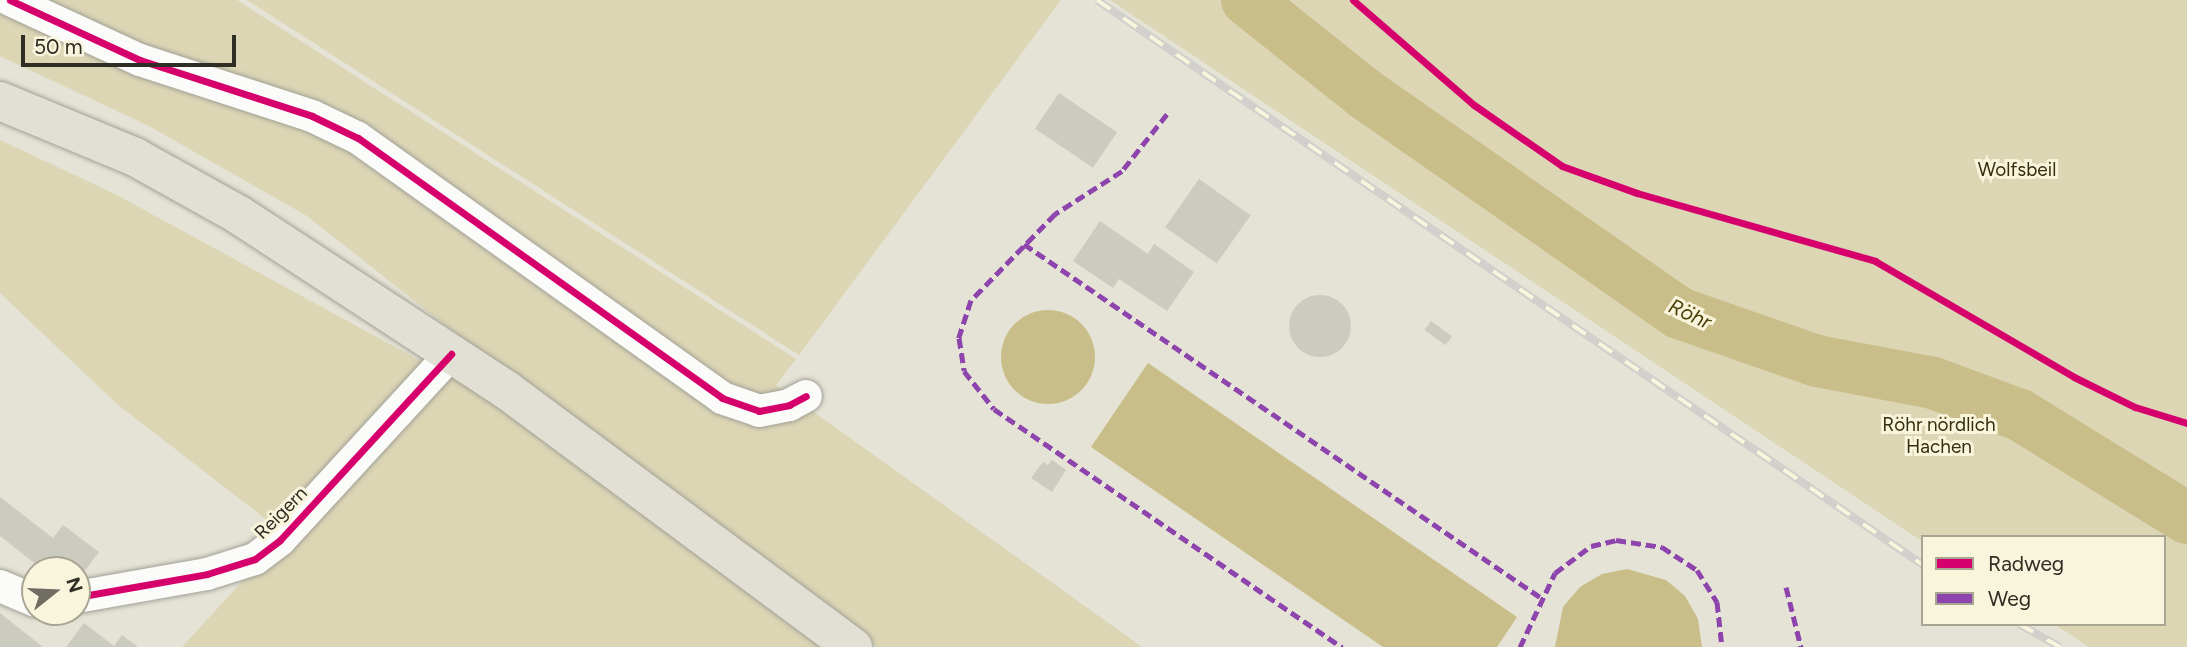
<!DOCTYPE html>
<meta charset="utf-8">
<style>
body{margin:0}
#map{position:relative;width:2187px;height:647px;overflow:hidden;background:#e5e3d5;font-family:Figtree,sans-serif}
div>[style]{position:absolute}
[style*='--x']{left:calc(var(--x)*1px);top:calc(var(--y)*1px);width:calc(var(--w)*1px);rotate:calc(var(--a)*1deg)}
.green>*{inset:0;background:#dcd6b5}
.water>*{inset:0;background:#c9be89}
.round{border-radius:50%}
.river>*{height:52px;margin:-26px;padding:0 26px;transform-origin:26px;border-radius:26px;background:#c9be89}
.building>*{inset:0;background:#cccbc0;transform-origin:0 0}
.roads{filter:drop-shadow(0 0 2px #a2a096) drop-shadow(0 0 2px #a2a096)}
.minor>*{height:32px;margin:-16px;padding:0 16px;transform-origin:16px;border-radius:16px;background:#fbfbf9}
.major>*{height:38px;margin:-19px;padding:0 19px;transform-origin:19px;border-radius:19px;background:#e2e0d5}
.rail>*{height:8px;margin-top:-4px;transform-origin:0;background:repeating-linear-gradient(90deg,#f9f4dc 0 16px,#d0cfcc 0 32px);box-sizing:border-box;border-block:2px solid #d0cfcc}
.quiet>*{height:5px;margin-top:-2.5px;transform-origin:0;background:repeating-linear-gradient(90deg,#8e44ad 0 10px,transparent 0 15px)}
.cycleway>*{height:7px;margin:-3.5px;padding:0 3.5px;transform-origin:3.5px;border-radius:3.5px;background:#d6006c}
span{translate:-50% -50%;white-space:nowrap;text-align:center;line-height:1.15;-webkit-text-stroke:6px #f9f4dc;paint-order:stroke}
.park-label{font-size:19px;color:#342d0e}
.street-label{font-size:19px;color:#2f2e24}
.water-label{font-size:21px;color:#4b4107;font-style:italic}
.legend{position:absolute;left:1921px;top:535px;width:245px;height:91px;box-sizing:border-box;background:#f9f4dc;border:2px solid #a8a592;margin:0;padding:9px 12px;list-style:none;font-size:21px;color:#2f2e24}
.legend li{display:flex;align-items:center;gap:14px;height:35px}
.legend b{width:35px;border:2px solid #a8a592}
.north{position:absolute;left:21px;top:556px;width:70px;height:70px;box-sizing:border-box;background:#f9f4dc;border:2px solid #a8a592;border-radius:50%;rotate:72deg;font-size:19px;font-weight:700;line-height:28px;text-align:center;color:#2f2e24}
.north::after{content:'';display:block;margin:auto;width:24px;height:32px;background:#6f6d62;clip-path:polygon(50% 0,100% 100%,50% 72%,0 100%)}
.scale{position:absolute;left:21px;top:35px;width:215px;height:32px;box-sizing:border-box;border:4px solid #2f2e24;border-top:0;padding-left:9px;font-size:21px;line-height:24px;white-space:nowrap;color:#2f2e24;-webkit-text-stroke:5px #f9f4dc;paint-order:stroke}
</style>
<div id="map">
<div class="green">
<i style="clip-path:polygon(0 0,237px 0,796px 359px,776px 385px,1142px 647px,877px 647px,468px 343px,307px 216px,149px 126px,0 56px)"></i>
<i style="clip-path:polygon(247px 0,1061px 0,799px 355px)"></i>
<i style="clip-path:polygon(1110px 0,2187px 0,2187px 647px,2089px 647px,2054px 624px,2164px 624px,2164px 537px,1923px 537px,1923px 542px)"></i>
<i style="clip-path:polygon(0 140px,115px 194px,428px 365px,276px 527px,117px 404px,0 293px)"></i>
<i style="clip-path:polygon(442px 364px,869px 647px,182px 647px)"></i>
</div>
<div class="water">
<i class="round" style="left:1001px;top:310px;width:94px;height:94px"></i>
<i style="clip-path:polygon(1148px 363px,1517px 617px,1497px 647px,1383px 647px,1091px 447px)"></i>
<i style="clip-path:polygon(1627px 569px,1666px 580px,1685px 596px,1698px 619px,1702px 647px,1555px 647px,1563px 607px,1580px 587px,1602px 574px)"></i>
</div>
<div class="river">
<i style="--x:1247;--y:0;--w:151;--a:38.5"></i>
<i style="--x:1365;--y:94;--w:383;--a:34.9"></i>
<i style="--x:1679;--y:313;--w:146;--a:19.2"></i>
<i style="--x:1817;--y:361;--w:118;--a:10.7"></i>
<i style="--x:1933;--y:383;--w:93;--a:20.2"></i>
<i style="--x:2020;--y:415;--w:196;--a:31.7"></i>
</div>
<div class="building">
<i style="left:1059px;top:93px;width:70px;height:43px;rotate:34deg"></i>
<i style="left:1199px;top:179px;width:63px;height:59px;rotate:35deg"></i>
<i style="clip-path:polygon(1100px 221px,1148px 254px,1154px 244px,1194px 272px,1167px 311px,1119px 279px,1113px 288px,1073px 261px)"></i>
<i class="round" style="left:1289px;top:295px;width:62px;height:62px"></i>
<i style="left:1431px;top:321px;width:26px;height:11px;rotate:36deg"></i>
<i style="clip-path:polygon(1052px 460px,1066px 470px,1052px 492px,1031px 478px,1043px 462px,1048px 465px)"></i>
<i style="clip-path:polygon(0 497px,53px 538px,63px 525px,99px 552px,78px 580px,77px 570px,43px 570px,0 536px)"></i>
<i style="clip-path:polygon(0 613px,43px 647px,0 647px)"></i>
<i style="clip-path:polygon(84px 623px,114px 646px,122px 635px,138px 647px,66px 647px)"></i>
</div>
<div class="roads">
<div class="minor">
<i style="--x:10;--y:0;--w:143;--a:24.8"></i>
<i style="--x:140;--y:60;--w:181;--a:18"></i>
<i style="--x:312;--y:116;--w:51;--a:25.6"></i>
<i style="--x:358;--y:138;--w:447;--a:35.5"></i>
<i style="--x:722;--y:398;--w:39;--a:19"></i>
<i style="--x:759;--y:411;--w:31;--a:-11"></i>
<i style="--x:789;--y:405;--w:19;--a:-28"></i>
<i style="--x:0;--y:586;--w:38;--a:23"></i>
<i style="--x:77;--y:597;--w:132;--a:-10"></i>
<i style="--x:207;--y:574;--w:50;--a:-17.4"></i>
<i style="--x:255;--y:559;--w:31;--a:-37"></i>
<i style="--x:280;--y:540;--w:253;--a:-47.4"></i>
</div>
<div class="major">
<i style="--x:0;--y:101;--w:146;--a:22.5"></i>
<i style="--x:135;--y:157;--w:119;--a:29.1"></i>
<i style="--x:239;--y:215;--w:321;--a:33.2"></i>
<i style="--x:508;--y:391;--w:430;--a:36.6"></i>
</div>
</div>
<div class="rail">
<i style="--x:1097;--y:0;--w:1001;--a:34.37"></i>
<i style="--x:2019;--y:624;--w:47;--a:29.3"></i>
</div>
<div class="quiet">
<i style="--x:1167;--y:114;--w:73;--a:128.3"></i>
<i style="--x:1122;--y:171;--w:80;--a:147.3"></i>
<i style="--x:1055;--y:214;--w:120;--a:134.3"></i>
<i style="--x:971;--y:300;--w:40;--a:108"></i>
<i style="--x:959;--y:338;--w:33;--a:81"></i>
<i style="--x:964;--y:371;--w:48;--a:51.7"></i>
<i style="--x:994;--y:409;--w:422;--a:34.4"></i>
<i style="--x:1024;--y:244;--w:625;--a:34.38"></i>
<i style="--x:1786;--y:587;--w:62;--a:76"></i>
<i style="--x:1520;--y:647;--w:82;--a:-64.7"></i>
<i style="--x:1555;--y:573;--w:45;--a:-36.9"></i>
<i style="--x:1591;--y:546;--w:26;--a:-13"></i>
<i style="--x:1616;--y:540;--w:47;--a:8.7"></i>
<i style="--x:1662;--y:547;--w:42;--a:33.3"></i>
<i style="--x:1697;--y:570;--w:38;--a:58"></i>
<i style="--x:1717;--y:602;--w:45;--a:83.7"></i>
</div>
<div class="cycleway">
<i style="--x:10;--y:0;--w:143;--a:24.8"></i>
<i style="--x:140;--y:60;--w:181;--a:18"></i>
<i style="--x:312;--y:116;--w:51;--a:25.6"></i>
<i style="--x:358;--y:138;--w:447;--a:35.5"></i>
<i style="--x:722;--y:398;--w:39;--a:19"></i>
<i style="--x:759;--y:411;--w:31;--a:-11"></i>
<i style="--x:789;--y:405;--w:19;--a:-28"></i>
<i style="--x:1353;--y:0;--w:160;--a:41"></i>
<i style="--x:1474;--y:105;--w:107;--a:34.7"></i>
<i style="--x:1562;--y:166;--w:80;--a:19.8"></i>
<i style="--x:1637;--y:193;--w:248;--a:15.9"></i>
<i style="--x:1875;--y:261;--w:230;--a:30.2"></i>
<i style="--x:2074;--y:377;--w:68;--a:26.2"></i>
<i style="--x:2135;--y:407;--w:54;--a:17.1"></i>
<i style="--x:77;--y:597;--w:132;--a:-10"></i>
<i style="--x:207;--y:574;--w:50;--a:-17.4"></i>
<i style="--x:255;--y:559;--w:31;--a:-37"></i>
<i style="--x:280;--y:540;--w:253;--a:-47.4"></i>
</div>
<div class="park-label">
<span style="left:2017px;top:170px">Wolfsbeil</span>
<span style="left:1939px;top:436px">Röhr nördlich<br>Hachen</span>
</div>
<div class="street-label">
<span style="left:281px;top:513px;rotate:-45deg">Reigern</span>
</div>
<div class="water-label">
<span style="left:1690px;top:314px;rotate:25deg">Röhr</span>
</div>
<ul class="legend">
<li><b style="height:9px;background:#d6006c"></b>Radweg</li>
<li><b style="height:9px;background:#8e44ad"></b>Weg</li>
</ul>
<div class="north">N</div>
<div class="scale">50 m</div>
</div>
